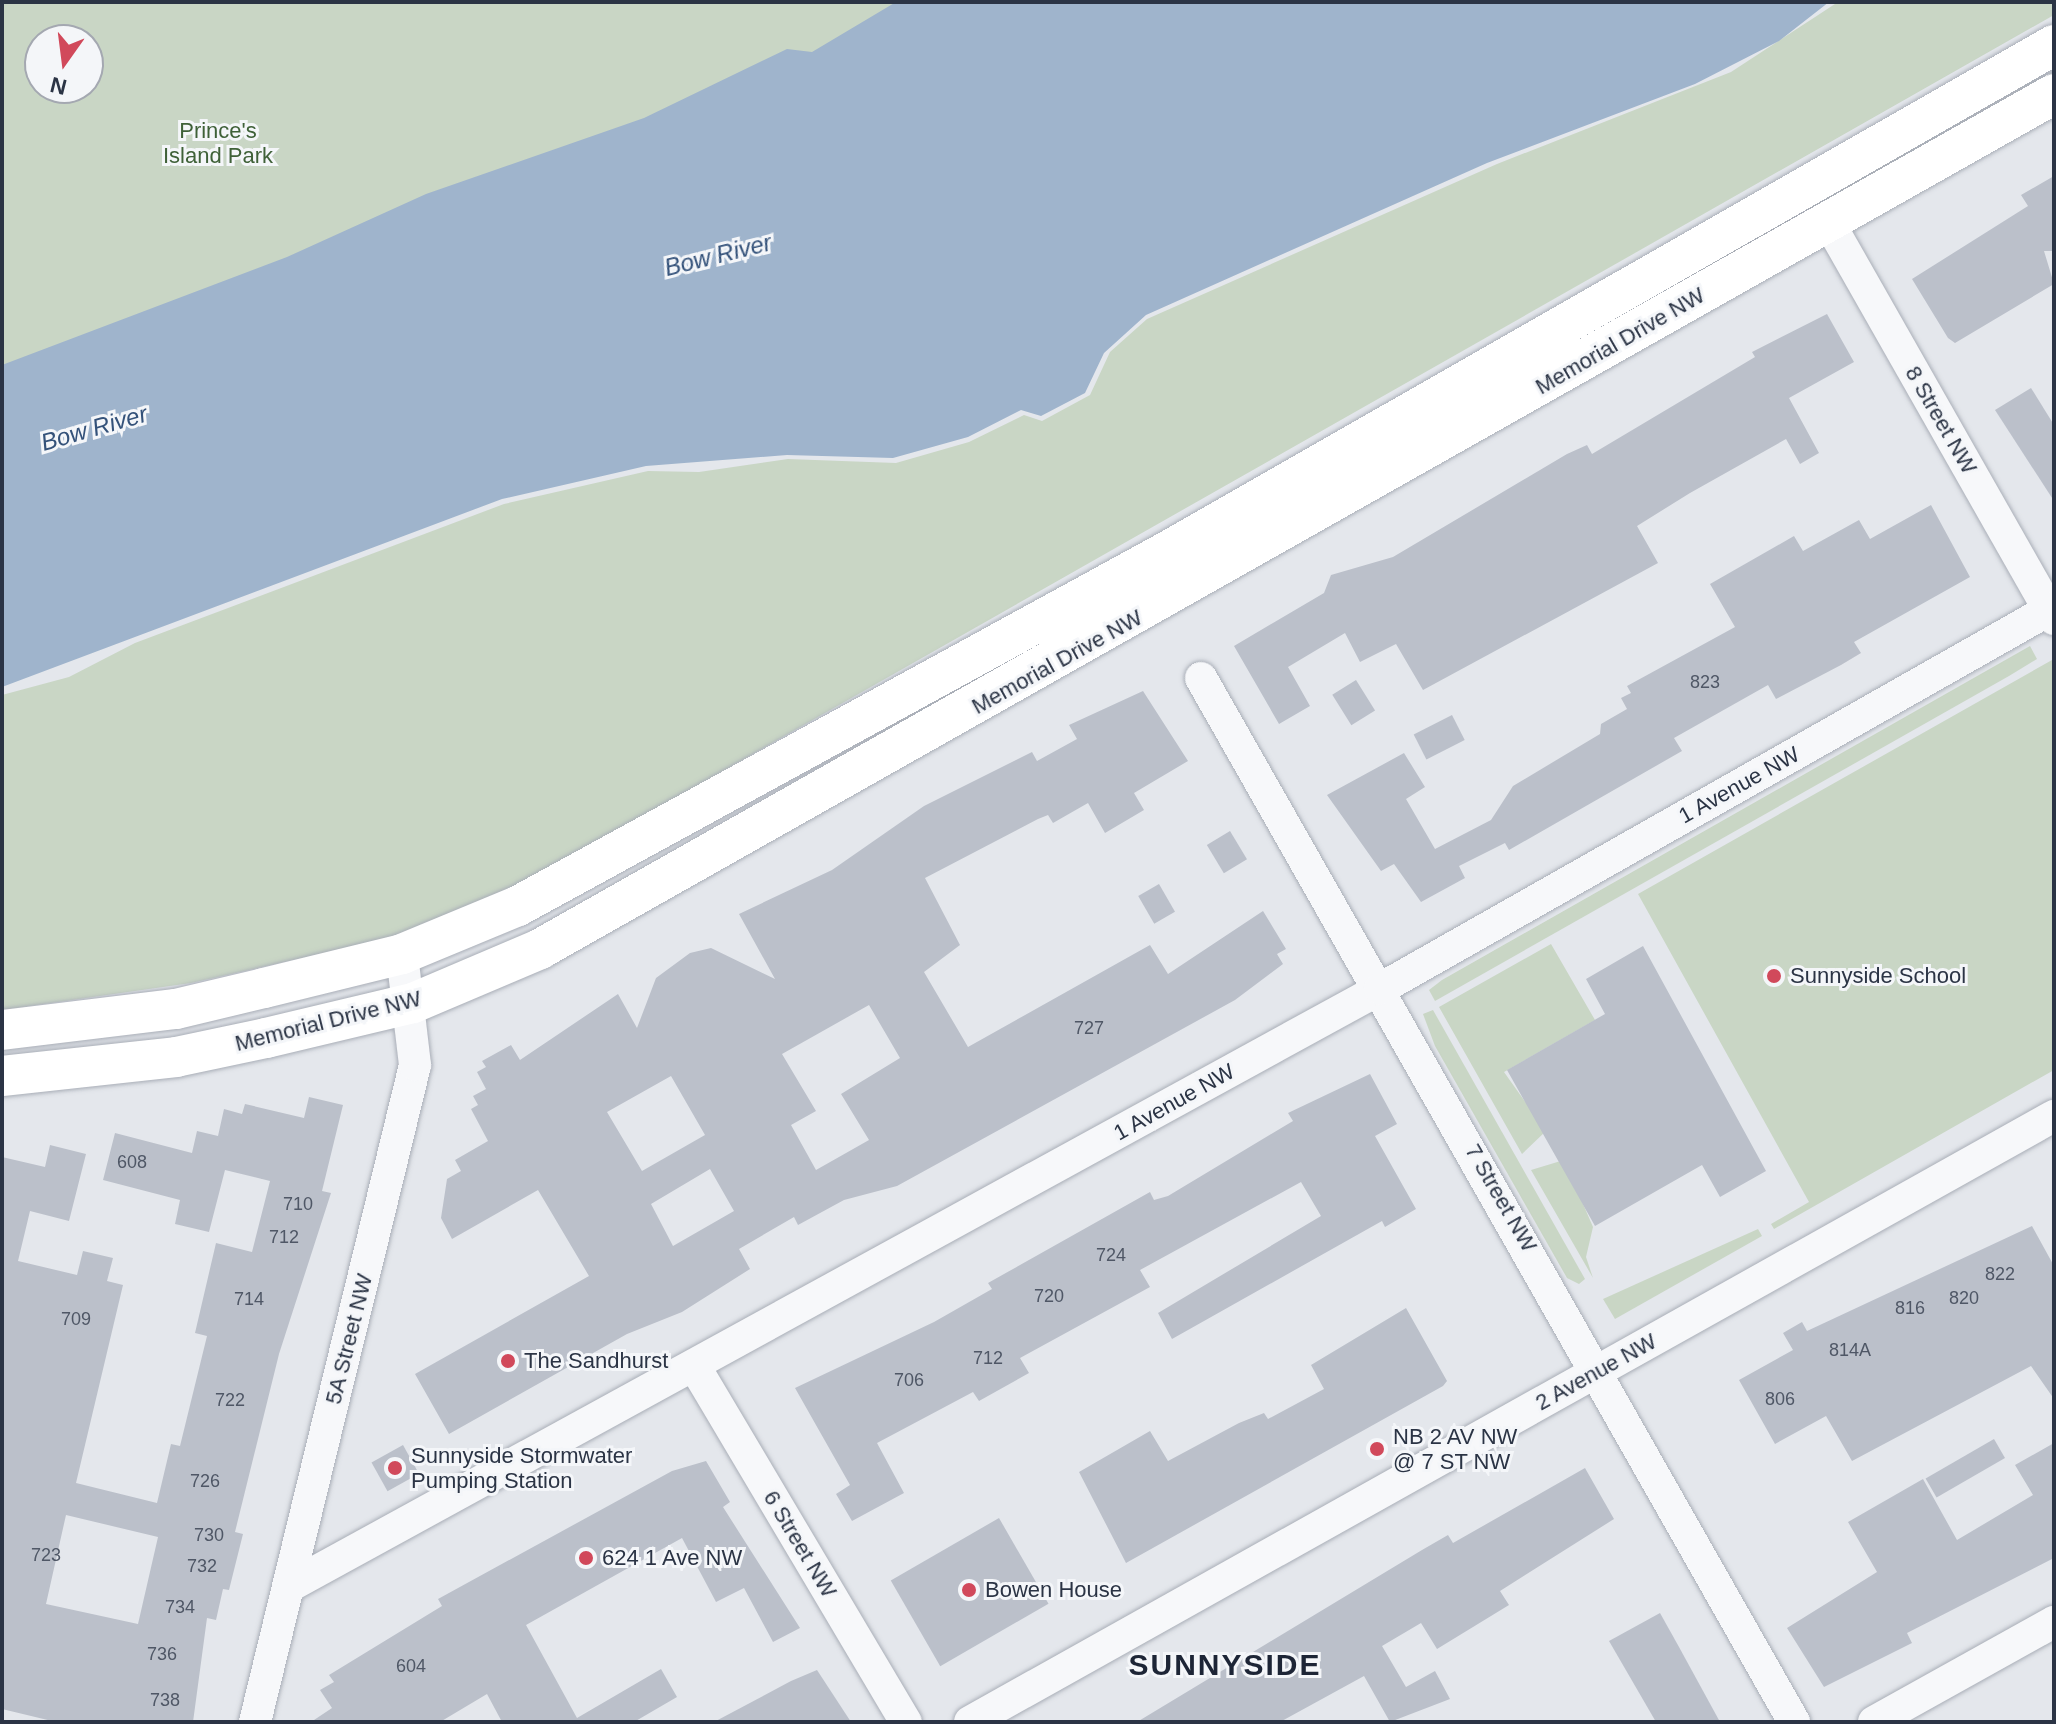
<!DOCTYPE html>
<style>
body{margin:0}
#map{position:relative;width:2056px;height:1724px;overflow:hidden;background:#e4e7ec;font-family:Arial,sans-serif}
div>[style]{position:absolute}
[style*='--x']{left:calc(var(--x)*1px);top:calc(var(--y)*1px);width:calc(var(--w)*1px);rotate:calc(var(--a)*1deg)}
.green>*{inset:0;background:#c9d6c5}
.water>*{inset:0;background:#9fb4cc}
.building>*{inset:0;background:#bbc0ca;transform-origin:0 0}
.roads{filter:drop-shadow(0 0 2px #a9aeb7) drop-shadow(0 0 2px #a9aeb7)}
.minor>*{height:32px;margin:-16px;padding:0 16px;transform-origin:16px;border-radius:16px;background:#f7f8fa}
.major>*{height:40px;margin:-20px;padding:0 20px;transform-origin:20px;border-radius:20px;background:#fff}
.dots>*{width:22px;height:22px;translate:-50% -50%;box-sizing:border-box;border:4px solid #f4f6f9;border-radius:50%}
span{translate:-50% -50%;white-space:nowrap;text-align:center;line-height:1.15;-webkit-text-stroke:6px #f4f6f9;paint-order:stroke}
.number-label{font-size:18px;color:#4f5766}
.number-label span{-webkit-text-stroke-width:0}
.park-label{font-size:22px;color:#3f6138}
.street-label{font-size:22px;color:#2b3445}
.poi-label{font-size:22px;color:#2b3445}
.left{translate:0 -50%;text-align:left}
.water-label{font-size:24px;color:#34527a;font-style:italic}
.district-label{font-size:30px;color:#1d2536;font-weight:700;letter-spacing:2px}
.frame{position:absolute;inset:0;border:4px solid #2b3445;pointer-events:none}
.north{position:absolute;left:24px;top:24px;width:80px;height:80px;box-sizing:border-box;background:#f4f6f9;border:2px solid #a4a8b1;border-radius:50%;rotate:194deg;font-size:22px;font-weight:700;line-height:32px;text-align:center;color:#2b3445}
.north::after{content:'';display:block;margin:auto;width:28px;height:36px;background:#d1495b;clip-path:polygon(50% 0,100% 100%,50% 72%,0 100%)}
</style>
<div id="map">
<div class="green">
<i style="clip-path:polygon(evenodd,2px 2px,931px 2px,815px 61px,2px 374px,2px 2px,40px 40px,88px 40px,88px 88px,40px 88px,40px 40px)"></i>
<i style="clip-path:polygon(1838px 2px,2054px 2px,2054px 15px,524px 884px,402px 934px,338px 950px,191px 983px,2px 1010px,2px 695px,69px 677px,135px 643px,504px 504px,648px 471px,699px 472px,788px 459px,896px 463px,969px 442px,1024px 415px,1042px 421px,1090px 395px,1110px 352px,1147px 319px,1497px 164px,1731px 72px)"></i>
<i style="clip-path:polygon(2030px 646px,2037px 659px,2009px 676px,1435px 1001px,1429px 990px,1442px 980px)"></i>
<i style="clip-path:polygon(2052px 660px,2054px 1070px,1774px 1229px,1771px 1224px,1809px 1202px,1638px 894px)"></i>
<i style="clip-path:polygon(1551px 944px,1595px 1020px,1504px 1072px,1546px 1131px,1522px 1154px,1439px 1007px)"></i>
<i style="clip-path:polygon(1433px 1010px,1585px 1279px,1579px 1284px,1567px 1278px,1435px 1046px,1423px 1014px)"></i>
<i style="clip-path:polygon(1564px 1160px,1593px 1227px,1586px 1257px,1593px 1278px,1531px 1170px)"></i>
<i style="clip-path:polygon(1758px 1229px,1762px 1236px,1615px 1319px,1603px 1299px)"></i>
</div>
<div class="water">
<i style="clip-path:polygon(896px 2px,1829px 2px,1779px 41px,1695px 84px,1487px 163px,1146px 315px,1104px 353px,1085px 393px,1041px 416px,1021px 410px,968px 437px,893px 458px,787px 455px,646px 466px,502px 499px,2px 687px,2px 365px,287px 257px,426px 194px,644px 118px,787px 49px,812px 52px)"></i>
</div>
<div class="building">
<i style="clip-path:polygon(2054px 176px,2054px 251px,2044px 251px,2054px 284px,1955px 343px,1948px 338px,1912px 279px,2028px 206px,2021px 195px)"></i>
<i style="clip-path:polygon(1827px 314px,1854px 362px,1789px 398px,1819px 453px,1800px 464px,1786px 439px,1690px 493px,1637px 526px,1658px 563px,1423px 690px,1396px 644px,1360px 662px,1345px 633px,1288px 667px,1310px 706px,1279px 724px,1234px 646px,1324px 593px,1331px 575px,1393px 557px,1567px 454px,1587px 445px,1592px 454px,1755px 357px,1752px 352px)"></i>
<i style="clip-path:polygon(2031px 388px,2054px 425px,2054px 501px,1995px 410px)"></i>
<i style="clip-path:polygon(1931px 505px,1970px 577px,1854px 642px,1861px 653px,1841px 665px,1776px 699px,1768px 685px,1674px 738px,1682px 751px,1509px 850px,1505px 843px,1459px 866px,1465px 878px,1421px 902px,1394px 864px,1381px 871px,1327px 795px,1404px 753px,1425px 787px,1406px 799px,1435px 849px,1491px 820px,1513px 786px,1600px 734px,1601px 724px,1627px 709px,1621px 698px,1631px 693px,1627px 686px,1735px 627px,1710px 584px,1794px 536px,1803px 551px,1859px 520px,1870px 539px)"></i>
<i style="left:1356px;top:680px;width:36px;height:28px;rotate:58deg"></i>
<i style="clip-path:polygon(evenodd,1143px 691px,1188px 761px,1134px 793px,1144px 810px,1105px 833px,1088px 803px,1053px 823px,1048px 815px,1038px 819px,925px 878px,960px 945px,924px 972px,968px 1047px,1150px 945px,1168px 974px,1263px 911px,1286px 949px,1277px 954px,1283px 964px,1235px 1000px,897px 1186px,844px 1200px,798px 1225px,794px 1217px,739px 1249px,750px 1269px,682px 1312px,627px 1334px,449px 1434px,415px 1374px,589px 1276px,538px 1190px,452px 1239px,441px 1218px,447px 1179px,461px 1171px,455px 1160px,488px 1141px,471px 1109px,478px 1105px,473px 1096px,486px 1089px,477px 1072px,486px 1067px,482px 1061px,511px 1045px,520px 1060px,618px 994px,637px 1028px,656px 978px,690px 953px,711px 948px,775px 979px,739px 914px,832px 870px,924px 806px,1032px 752px,1037px 761px,1077px 739px,1069px 725px,1143px 691px,869px 1005px,900px 1058px,841px 1094px,869px 1140px,816px 1170px,791px 1125px,816px 1111px,782px 1054px,869px 1005px,1143px 691px,671px 1076px,705px 1135px,642px 1171px,607px 1112px,671px 1076px,1143px 691px,710px 1169px,734px 1211px,673px 1246px,651px 1204px,710px 1169px)"></i>
<i style="left:1452px;top:715px;width:28px;height:43px;rotate:63deg"></i>
<i style="left:1230px;top:831px;width:33px;height:27px;rotate:59deg"></i>
<i style="left:1159px;top:884px;width:32px;height:24px;rotate:60deg"></i>
<i style="clip-path:polygon(1643px 946px,1766px 1171px,1720px 1197px,1702px 1165px,1595px 1226px,1507px 1070px,1605px 1014px,1586px 979px)"></i>
<i style="clip-path:polygon(1370px 1074px,1397px 1124px,1375px 1136px,1416px 1209px,1385px 1227px,1382px 1221px,1172px 1339px,1158px 1313px,1321px 1216px,1301px 1182px,1140px 1270px,1150px 1287px,1020px 1358px,1029px 1373px,979px 1401px,973px 1392px,877px 1443px,904px 1493px,852px 1521px,836px 1494px,850px 1485px,795px 1388px,934px 1322px,992px 1289px,988px 1283px,1150px 1192px,1154px 1200px,1168px 1196px,1293px 1121px,1288px 1113px)"></i>
<i style="clip-path:polygon(evenodd,309px 1097px,343px 1105px,322px 1191px,331px 1193px,279px 1354px,235px 1532px,243px 1534px,229px 1590px,223px 1589px,216px 1620px,207px 1618px,193px 1722px,56px 1722px,2px 1709px,2px 1157px,45px 1167px,50px 1145px,86px 1154px,69px 1221px,30px 1211px,18px 1261px,77px 1275px,83px 1251px,113px 1258px,107px 1281px,123px 1285px,76px 1483px,157px 1503px,171px 1444px,180px 1446px,207px 1336px,195px 1333px,216px 1243px,252px 1252px,270px 1181px,225px 1170px,209px 1232px,175px 1224px,180px 1200px,103px 1180px,115px 1133px,192px 1153px,197px 1131px,218px 1136px,224px 1109px,242px 1114px,245px 1104px,304px 1118px,309px 1097px,66px 1515px,158px 1537px,138px 1624px,46px 1604px,66px 1515px)"></i>
<i style="clip-path:polygon(2032px 1226px,2054px 1266px,2054px 1399px,2031px 1366px,1852px 1461px,1826px 1416px,1775px 1444px,1739px 1380px,1793px 1350px,1783px 1333px,1802px 1322px,1807px 1331px)"></i>
<i style="clip-path:polygon(1406px 1308px,1447px 1381px,1443px 1386px,1126px 1563px,1079px 1472px,1150px 1431px,1168px 1461px,1239px 1423px,1264px 1413px,1268px 1419px,1324px 1389px,1311px 1365px)"></i>
<i style="left:1994px;top:1439px;width:22px;height:79px;rotate:60deg"></i>
<i style="clip-path:polygon(2054px 1443px,2054px 1558px,1907px 1633px,1912px 1643px,1824px 1687px,1787px 1628px,1877px 1572px,1848px 1522px,1923px 1479px,1957px 1540px,2033px 1495px,2015px 1465px)"></i>
<i style="left:403px;top:1445px;width:33px;height:36px;rotate:61deg"></i>
<i style="clip-path:polygon(706px 1461px,730px 1502px,723px 1507px,800px 1628px,773px 1642px,744px 1588px,716px 1602px,682px 1538px,526px 1625px,577px 1718px,661px 1669px,677px 1697px,634px 1722px,502px 1722px,487px 1694px,440px 1722px,311px 1722px,332px 1708px,320px 1690px,334px 1682px,329px 1675px,442px 1606px,438px 1599px,672px 1471px)"></i>
<i style="clip-path:polygon(1585px 1468px,1614px 1519px,1500px 1591px,1509px 1605px,1437px 1649px,1421px 1623px,1382px 1646px,1406px 1687px,1435px 1671px,1450px 1699px,1390px 1722px,1364px 1676px,1280px 1722px,1137px 1722px,1422px 1550px,1448px 1535px,1453px 1543px)"></i>
<i style="left:999px;top:1518px;width:99px;height:125px;rotate:60deg"></i>
<i style="clip-path:polygon(1660px 1613px,1679px 1647px,1720px 1722px,1656px 1722px,1609px 1641px)"></i>
<i style="clip-path:polygon(817px 1670px,851px 1722px,714px 1722px,791px 1681px)"></i>
</div>
<div class="roads">
<div class="minor">
<i style="--x:1828;--y:221;--w:458;--a:60.4"></i>
<i style="--x:1201;--y:678;--w:1201;--a:60.4"></i>
<i style="--x:695;--y:1367;--w:413;--a:59.3"></i>
<i style="--x:288;--y:1587;--w:1245;--a:-28.71"></i>
<i style="--x:1380;--y:989;--w:775;--a:-29.54"></i>
<i style="--x:255;--y:1722;--w:676;--a:-76.31"></i>
<i style="--x:415;--y:1065;--w:112;--a:-96.7"></i>
<i style="--x:970;--y:1722;--w:1242;--a:-29.21"></i>
<i style="--x:1874;--y:1722;--w:206;--a:-29.1"></i>
</div>
<div class="major">
<i style="--x:2;--y:1030;--w:175;--a:-6.9"></i>
<i style="--x:176;--y:1009;--w:90;--a:-13.4"></i>
<i style="--x:264;--y:988;--w:142;--a:-13.8"></i>
<i style="--x:402;--y:954;--w:126;--a:-22.5"></i>
<i style="--x:518;--y:906;--w:738;--a:-28.65"></i>
<i style="--x:1166;--y:552;--w:1023;--a:-29.72"></i>
<i style="--x:2;--y:1076;--w:175;--a:-6.2"></i>
<i style="--x:176;--y:1057;--w:92;--a:-11.9"></i>
<i style="--x:266;--y:1038;--w:151;--a:-13.4"></i>
<i style="--x:413;--y:1003;--w:138;--a:-23"></i>
<i style="--x:540;--y:949;--w:1739;--a:-29.45"></i>
</div>
</div>
<div class="dots">
<i style="left:1774px;top:976px;background:#d1495b"></i>
<i style="left:508px;top:1361px;background:#d1495b"></i>
<i style="left:1377px;top:1449px;background:#d1495b"></i>
<i style="left:395px;top:1468px;background:#d1495b"></i>
<i style="left:586px;top:1558px;background:#d1495b"></i>
<i style="left:969px;top:1590px;background:#d1495b"></i>
</div>
<div class="number-label">
<span style="left:1705px;top:682px">823</span>
<span style="left:1089px;top:1028px">727</span>
<span style="left:132px;top:1162px">608</span>
<span style="left:298px;top:1204px">710</span>
<span style="left:284px;top:1237px">712</span>
<span style="left:1111px;top:1255px">724</span>
<span style="left:2000px;top:1274px">822</span>
<span style="left:1049px;top:1296px">720</span>
<span style="left:1964px;top:1298px">820</span>
<span style="left:249px;top:1299px">714</span>
<span style="left:1910px;top:1308px">816</span>
<span style="left:76px;top:1319px">709</span>
<span style="left:1850px;top:1350px">814A</span>
<span style="left:988px;top:1358px">712</span>
<span style="left:909px;top:1380px">706</span>
<span style="left:1780px;top:1399px">806</span>
<span style="left:230px;top:1400px">722</span>
<span style="left:205px;top:1481px">726</span>
<span style="left:209px;top:1535px">730</span>
<span style="left:46px;top:1555px">723</span>
<span style="left:202px;top:1566px">732</span>
<span style="left:180px;top:1607px">734</span>
<span style="left:162px;top:1654px">736</span>
<span style="left:411px;top:1666px">604</span>
<span style="left:165px;top:1700px">738</span>
</div>
<div class="park-label">
<span style="left:218px;top:143px">Prince's<br>Island Park</span>
</div>
<div class="street-label">
<span style="left:1620px;top:341px;rotate:-30deg">Memorial Drive NW</span>
<span style="left:1941px;top:420px;rotate:60deg">8 Street NW</span>
<span style="left:1057px;top:662px;rotate:-29deg">Memorial Drive NW</span>
<span style="left:1739px;top:785px;rotate:-29deg">1 Avenue NW</span>
<span style="left:328px;top:1021px;rotate:-14deg">Memorial Drive NW</span>
<span style="left:1174px;top:1102px;rotate:-29deg">1 Avenue NW</span>
<span style="left:1501px;top:1198px;rotate:60deg">7 Street NW</span>
<span style="left:349px;top:1339px;rotate:-76deg">5A Street NW</span>
<span style="left:1596px;top:1372px;rotate:-29deg">2 Avenue NW</span>
<span style="left:800px;top:1544px;rotate:59deg">6 Street NW</span>
</div>
<div class="poi-label">
<span class="left" style="left:1790px;top:976px">Sunnyside School</span>
<span class="left" style="left:524px;top:1361px">The Sandhurst</span>
<span class="left" style="left:1393px;top:1449px">NB 2 AV NW<br>@ 7 ST NW</span>
<span class="left" style="left:411px;top:1468px">Sunnyside Stormwater<br>Pumping Station</span>
<span class="left" style="left:602px;top:1558px">624 1 Ave NW</span>
<span class="left" style="left:985px;top:1590px">Bowen House</span>
</div>
<div class="water-label">
<span style="left:718px;top:255px;rotate:-14deg">Bow River</span>
<span style="left:94px;top:428px;rotate:-16deg">Bow River</span>
</div>
<div class="district-label">
<span style="left:1225px;top:1665px">SUNNYSIDE</span>
</div>
<div class="frame"></div>
<div class="north">N</div>
</div>
